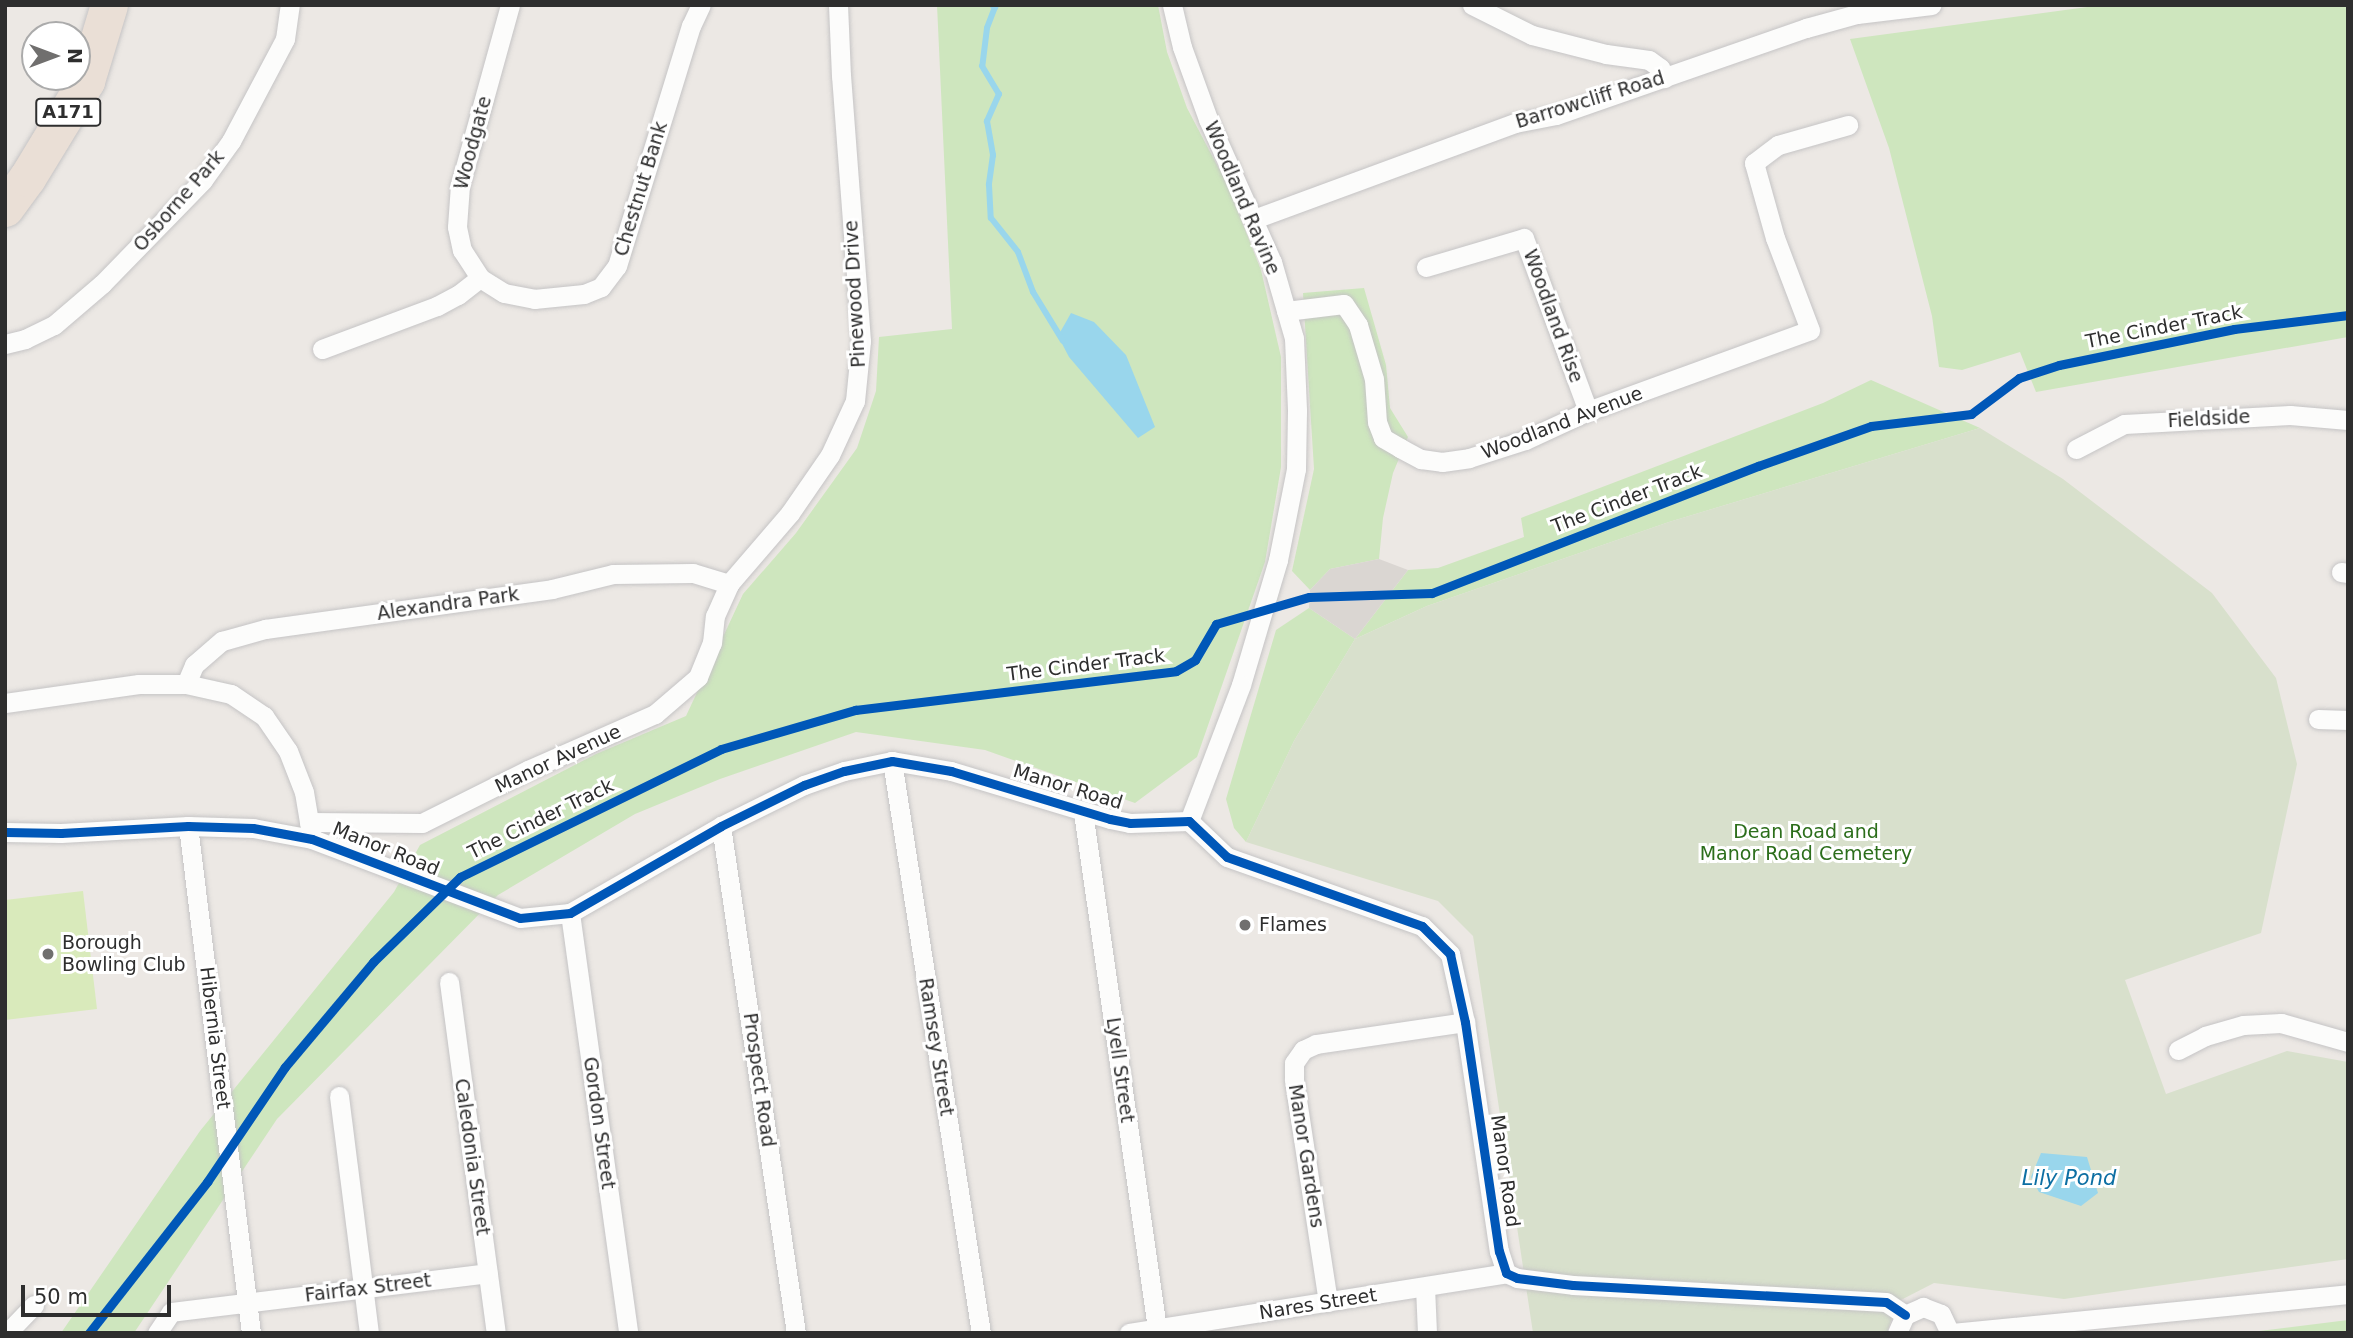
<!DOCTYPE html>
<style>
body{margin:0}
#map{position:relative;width:2353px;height:1338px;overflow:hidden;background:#ece8e4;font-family:"DejaVu Sans",sans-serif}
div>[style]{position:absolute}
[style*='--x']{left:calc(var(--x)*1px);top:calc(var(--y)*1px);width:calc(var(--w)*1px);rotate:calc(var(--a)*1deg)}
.green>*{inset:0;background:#cee6be}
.cemetery>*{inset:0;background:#d8e0cc}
.pitch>*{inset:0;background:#d9eabb}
.plaza>*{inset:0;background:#dad6d2}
.water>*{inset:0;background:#99d6ec}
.stream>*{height:6px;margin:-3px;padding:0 3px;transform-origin:3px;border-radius:3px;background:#99d6ec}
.roads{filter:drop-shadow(0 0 2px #c5c4c5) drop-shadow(0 0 2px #c5c4c5)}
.street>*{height:19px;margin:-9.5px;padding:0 9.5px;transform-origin:9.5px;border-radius:9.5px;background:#fcfcfb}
.highway>*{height:37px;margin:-18.5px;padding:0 18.5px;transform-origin:18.5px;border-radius:18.5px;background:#eadfd6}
.cycleway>*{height:9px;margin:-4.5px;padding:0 4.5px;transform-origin:4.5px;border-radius:4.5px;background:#0057b8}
.dots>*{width:19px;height:19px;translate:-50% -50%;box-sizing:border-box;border:4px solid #fff;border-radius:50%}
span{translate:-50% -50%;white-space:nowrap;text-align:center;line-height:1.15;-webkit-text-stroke:6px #fff;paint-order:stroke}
.shield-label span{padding:2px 5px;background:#fff;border:2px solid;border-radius:5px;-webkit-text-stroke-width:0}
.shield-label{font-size:18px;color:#2e2e2e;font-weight:700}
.street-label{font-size:19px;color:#2e2e2e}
.park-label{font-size:19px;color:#2c6e1b}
.poi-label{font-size:19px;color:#2e2e2e}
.left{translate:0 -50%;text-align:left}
.water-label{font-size:21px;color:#0d6fa3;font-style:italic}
.frame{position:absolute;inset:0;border:7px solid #2e2e2e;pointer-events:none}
.north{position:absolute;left:21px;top:21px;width:70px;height:70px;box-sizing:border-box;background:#fff;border:2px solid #ababab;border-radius:50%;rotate:90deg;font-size:19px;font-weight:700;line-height:28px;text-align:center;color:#2e2e2e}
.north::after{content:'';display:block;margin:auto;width:24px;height:32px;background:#706f6e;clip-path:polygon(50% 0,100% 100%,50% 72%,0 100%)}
.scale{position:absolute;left:21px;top:1285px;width:150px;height:32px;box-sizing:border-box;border:4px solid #2e2e2e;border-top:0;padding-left:9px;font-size:21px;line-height:24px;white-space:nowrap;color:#2e2e2e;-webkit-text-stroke:5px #fff;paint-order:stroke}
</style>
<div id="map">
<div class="green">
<i style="clip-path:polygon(937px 5px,1158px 5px,1167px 52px,1187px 108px,1227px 184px,1261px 270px,1281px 357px,1281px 467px,1265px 562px,1197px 757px,1135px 803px,985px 750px,856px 732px,720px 779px,635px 814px,498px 895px,277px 1119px,134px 1333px,61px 1333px,200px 1131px,394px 892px,420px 845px,596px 754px,686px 716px,743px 594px,796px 533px,857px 448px,876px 391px,879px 337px,952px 329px)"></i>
<i style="clip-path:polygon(2102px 5px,2348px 5px,2348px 337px,2036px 392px,2020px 352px,1962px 370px,1939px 367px,1932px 316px,1889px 148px,1850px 39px)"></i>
<i style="clip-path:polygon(1364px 288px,1386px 365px,1390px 408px,1408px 437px,1393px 473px,1383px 518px,1379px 559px,1330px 569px,1310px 590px,1292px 571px,1314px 469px,1303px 293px)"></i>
<i style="clip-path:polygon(1871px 380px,1980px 428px,1669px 522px,1427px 606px,1355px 639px,1294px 741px,1246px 842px,1234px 828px,1226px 799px,1276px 630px,1309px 608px,1355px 639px,1408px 570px,1438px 568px,1524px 537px,1521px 518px,1823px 403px)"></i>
<i style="clip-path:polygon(2348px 1320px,2348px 1333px,2243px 1333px)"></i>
</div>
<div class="cemetery">
<i style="clip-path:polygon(1980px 428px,2063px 479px,2212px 593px,2276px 678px,2297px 764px,2261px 933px,2125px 980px,2166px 1094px,2287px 1051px,2348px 1062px,2348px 1259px,2064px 1299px,1934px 1283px,1897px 1302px,1887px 1333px,1533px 1333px,1473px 936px,1438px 901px,1246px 842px,1294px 741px,1355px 639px,1427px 606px,1669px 522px)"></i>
</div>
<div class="pitch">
<i style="clip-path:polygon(83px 891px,97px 1009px,5px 1020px,5px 900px)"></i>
</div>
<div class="plaza">
<i style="clip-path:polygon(1379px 559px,1408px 570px,1355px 639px,1309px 608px,1310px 590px,1330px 569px)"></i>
</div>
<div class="water">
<i style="clip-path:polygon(1071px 313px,1094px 322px,1126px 355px,1155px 427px,1138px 438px,1069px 357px,1058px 336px)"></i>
<i style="clip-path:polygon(2041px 1153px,2087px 1157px,2098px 1193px,2081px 1206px,2039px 1192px,2031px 1177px)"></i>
</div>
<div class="stream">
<i style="--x:992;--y:5;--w:4;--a:34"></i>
<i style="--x:995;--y:7;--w:22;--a:111"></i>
<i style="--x:987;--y:28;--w:38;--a:97"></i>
<i style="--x:982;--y:66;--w:33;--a:59"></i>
<i style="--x:999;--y:94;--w:30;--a:114"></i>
<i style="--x:987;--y:121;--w:35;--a:80"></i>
<i style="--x:993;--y:155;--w:30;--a:98"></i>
<i style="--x:989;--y:185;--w:33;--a:87"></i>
<i style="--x:991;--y:218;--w:43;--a:51.5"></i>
<i style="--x:1018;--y:252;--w:43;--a:69.4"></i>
<i style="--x:1033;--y:292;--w:57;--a:58.5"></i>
</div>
<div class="roads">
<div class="street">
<i style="--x:510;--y:5;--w:187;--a:105.5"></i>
<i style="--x:460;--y:185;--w:42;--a:94.1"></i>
<i style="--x:457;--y:227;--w:24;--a:78"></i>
<i style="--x:462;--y:250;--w:33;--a:57"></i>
<i style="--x:480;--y:278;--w:28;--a:32"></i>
<i style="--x:504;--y:293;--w:31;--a:11"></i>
<i style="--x:534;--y:299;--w:50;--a:-5.7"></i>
<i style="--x:584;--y:294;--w:18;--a:-22"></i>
<i style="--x:601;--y:287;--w:26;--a:-53"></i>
<i style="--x:617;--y:266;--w:251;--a:-72.9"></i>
<i style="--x:691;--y:26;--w:23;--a:-65"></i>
<i style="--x:1172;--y:5;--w:43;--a:76.6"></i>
<i style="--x:1182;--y:47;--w:77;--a:70.1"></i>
<i style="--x:1208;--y:119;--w:157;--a:65.9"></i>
<i style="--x:1272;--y:262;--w:79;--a:73.9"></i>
<i style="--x:1294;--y:338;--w:73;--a:87.6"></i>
<i style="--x:1297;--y:411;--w:58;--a:91"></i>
<i style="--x:1296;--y:469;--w:93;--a:101.2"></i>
<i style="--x:1278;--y:560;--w:130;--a:106.5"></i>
<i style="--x:1241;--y:685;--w:146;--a:110.9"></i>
<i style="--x:1472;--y:5;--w:67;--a:26.6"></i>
<i style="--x:1532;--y:35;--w:76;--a:14.4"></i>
<i style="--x:1606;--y:54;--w:43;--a:7.9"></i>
<i style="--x:1649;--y:60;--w:14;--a:36"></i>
<i style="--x:1660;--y:68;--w:11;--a:68"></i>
<i style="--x:1254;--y:219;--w:278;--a:-20.2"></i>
<i style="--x:1515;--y:123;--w:42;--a:-11"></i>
<i style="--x:1556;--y:115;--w:265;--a:-19.2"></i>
<i style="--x:1806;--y:28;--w:53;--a:-15.4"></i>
<i style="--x:1857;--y:14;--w:75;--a:-6.9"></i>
<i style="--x:1426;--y:267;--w:102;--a:-16.5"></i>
<i style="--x:1524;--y:238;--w:184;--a:69.7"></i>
<i style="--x:1286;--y:311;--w:58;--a:-6.9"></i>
<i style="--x:1344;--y:304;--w:25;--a:56"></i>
<i style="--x:1358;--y:325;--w:56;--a:73.5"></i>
<i style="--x:1374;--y:379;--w:43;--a:86"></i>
<i style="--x:1377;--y:422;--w:17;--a:69"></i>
<i style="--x:1383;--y:438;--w:20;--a:30"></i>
<i style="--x:1400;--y:448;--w:24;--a:28"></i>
<i style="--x:1421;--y:459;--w:21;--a:8"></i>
<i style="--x:1442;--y:462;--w:27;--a:-8"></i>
<i style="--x:1469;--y:458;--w:59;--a:-17.8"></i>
<i style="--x:1525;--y:440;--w:69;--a:-24.7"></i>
<i style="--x:1588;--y:411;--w:236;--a:-20"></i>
<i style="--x:1810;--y:330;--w:98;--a:-110.8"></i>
<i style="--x:1775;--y:238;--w:78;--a:-105.6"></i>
<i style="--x:1754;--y:163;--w:30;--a:-37"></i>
<i style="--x:1778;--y:145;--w:73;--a:-15.9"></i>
<i style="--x:5;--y:344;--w:21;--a:-14"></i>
<i style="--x:25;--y:339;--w:32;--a:-26"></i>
<i style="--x:54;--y:325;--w:63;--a:-40.5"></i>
<i style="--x:102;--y:284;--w:145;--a:-45.8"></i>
<i style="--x:203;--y:180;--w:48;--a:-54.3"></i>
<i style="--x:231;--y:141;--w:115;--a:-62.1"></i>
<i style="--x:285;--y:39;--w:34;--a:-82"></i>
<i style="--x:322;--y:349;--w:123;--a:-20.5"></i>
<i style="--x:437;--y:306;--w:24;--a:-28"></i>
<i style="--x:458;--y:295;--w:28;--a:-38"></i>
<i style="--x:2076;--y:449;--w:54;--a:-27.5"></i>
<i style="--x:2124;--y:424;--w:166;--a:-3.1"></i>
<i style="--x:2290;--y:415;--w:58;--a:4.9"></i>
<i style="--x:2341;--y:572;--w:7;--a:8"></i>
<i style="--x:186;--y:684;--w:46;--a:12.5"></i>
<i style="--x:231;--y:694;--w:40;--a:34"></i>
<i style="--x:264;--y:716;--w:42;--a:55.6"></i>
<i style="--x:288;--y:751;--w:44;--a:68.7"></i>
<i style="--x:304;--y:792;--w:43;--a:80.5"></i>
<i style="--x:5;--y:703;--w:135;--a:-8.1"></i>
<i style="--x:139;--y:684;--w:47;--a:0"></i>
<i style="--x:186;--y:684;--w:21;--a:-67"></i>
<i style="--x:194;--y:665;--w:37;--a:-41"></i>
<i style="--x:222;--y:641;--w:45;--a:-15.6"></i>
<i style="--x:265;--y:629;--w:290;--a:-7.9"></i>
<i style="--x:552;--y:589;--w:63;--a:-13.8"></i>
<i style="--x:613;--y:574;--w:80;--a:-0.7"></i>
<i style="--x:693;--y:573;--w:38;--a:17"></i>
<i style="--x:2318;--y:719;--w:30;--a:2"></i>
<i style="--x:892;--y:761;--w:579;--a:81.16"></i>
<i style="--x:1083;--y:812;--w:521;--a:81.84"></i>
<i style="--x:309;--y:822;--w:113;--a:0.5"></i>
<i style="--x:422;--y:823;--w:119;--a:-26.6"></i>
<i style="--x:528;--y:770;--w:139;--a:-23.8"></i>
<i style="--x:655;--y:714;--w:57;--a:-40.7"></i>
<i style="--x:698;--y:677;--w:37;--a:-68"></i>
<i style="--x:712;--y:643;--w:27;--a:-84"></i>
<i style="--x:715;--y:616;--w:35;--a:-66"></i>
<i style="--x:729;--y:584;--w:94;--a:-49.3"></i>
<i style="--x:790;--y:513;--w:70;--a:-55.4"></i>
<i style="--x:830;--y:455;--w:60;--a:-65.2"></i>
<i style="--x:855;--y:401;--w:60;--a:-84.3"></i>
<i style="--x:861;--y:341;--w:266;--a:-94.3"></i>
<i style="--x:841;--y:76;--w:71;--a:-92.4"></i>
<i style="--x:188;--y:826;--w:511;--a:82.92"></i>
<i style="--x:721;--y:826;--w:513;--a:81.59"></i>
<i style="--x:5;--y:832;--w:56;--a:1"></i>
<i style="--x:61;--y:833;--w:127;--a:-3.2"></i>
<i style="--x:188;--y:826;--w:65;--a:1.8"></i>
<i style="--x:253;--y:828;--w:60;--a:10.6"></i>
<i style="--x:312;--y:839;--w:222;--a:20.8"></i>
<i style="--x:520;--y:918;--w:50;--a:-5.7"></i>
<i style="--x:570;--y:913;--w:174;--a:-29.9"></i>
<i style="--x:721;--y:826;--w:93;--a:-26.3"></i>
<i style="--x:804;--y:785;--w:42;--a:-19.3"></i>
<i style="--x:844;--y:771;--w:49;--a:-11.8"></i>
<i style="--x:892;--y:761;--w:60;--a:9.6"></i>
<i style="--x:951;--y:771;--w:166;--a:16.8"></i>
<i style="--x:1110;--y:819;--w:20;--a:11"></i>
<i style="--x:1130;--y:823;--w:59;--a:-1.9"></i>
<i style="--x:1189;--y:821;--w:52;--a:43.5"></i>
<i style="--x:1227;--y:857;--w:207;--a:19.5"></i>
<i style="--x:1422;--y:926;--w:40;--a:45"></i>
<i style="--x:1450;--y:954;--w:70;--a:77.6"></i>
<i style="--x:1465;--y:1022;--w:232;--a:81.6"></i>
<i style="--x:1499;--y:1251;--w:23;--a:72"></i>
<i style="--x:1506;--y:1273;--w:12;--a:24"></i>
<i style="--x:1517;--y:1278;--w:56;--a:7.1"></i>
<i style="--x:1573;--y:1285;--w:313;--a:3.1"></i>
<i style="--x:1886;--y:1302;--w:23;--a:34"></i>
<i style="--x:570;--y:913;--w:424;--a:82.1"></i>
<i style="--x:449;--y:982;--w:354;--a:82.4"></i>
<i style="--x:2178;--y:1050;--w:30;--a:-27"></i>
<i style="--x:2205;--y:1036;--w:40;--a:-16"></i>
<i style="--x:2243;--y:1025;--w:38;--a:-3"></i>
<i style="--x:2281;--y:1023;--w:70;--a:15.8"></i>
<i style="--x:339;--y:1096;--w:239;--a:82.8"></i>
<i style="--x:1425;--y:1287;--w:46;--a:87.5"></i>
<i style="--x:1328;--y:1302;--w:226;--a:-98.7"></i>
<i style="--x:1294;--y:1079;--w:16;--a:-90"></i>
<i style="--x:1294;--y:1063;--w:16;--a:-55"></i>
<i style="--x:1303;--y:1050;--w:14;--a:-25"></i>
<i style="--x:1316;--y:1044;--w:151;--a:-8.4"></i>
<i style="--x:7;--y:1333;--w:39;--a:-46"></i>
<i style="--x:157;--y:1333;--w:25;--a:-56"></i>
<i style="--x:171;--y:1312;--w:319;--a:-7"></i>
<i style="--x:1129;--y:1333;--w:382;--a:-9"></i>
<i style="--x:1897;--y:1333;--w:20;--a:-66"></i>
<i style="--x:1905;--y:1315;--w:20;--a:-24"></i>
<i style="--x:1923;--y:1307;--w:19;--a:21"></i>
<i style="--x:1941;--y:1314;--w:21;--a:65"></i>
<i style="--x:1952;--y:1333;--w:398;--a:-5.6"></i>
</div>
<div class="highway">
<i style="--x:5;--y:208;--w:37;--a:-54"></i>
<i style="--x:27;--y:178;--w:114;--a:-58.7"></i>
<i style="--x:86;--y:81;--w:79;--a:-73.2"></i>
</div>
</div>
<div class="cycleway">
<i style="--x:5;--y:832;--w:56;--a:1"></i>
<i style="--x:61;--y:833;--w:127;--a:-3.2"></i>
<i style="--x:188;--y:826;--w:65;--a:1.8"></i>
<i style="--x:253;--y:828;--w:60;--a:10.6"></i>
<i style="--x:312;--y:839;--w:222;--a:20.8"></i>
<i style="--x:520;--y:918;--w:50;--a:-5.7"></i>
<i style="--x:570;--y:913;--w:174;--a:-29.9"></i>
<i style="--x:721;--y:826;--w:93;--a:-26.3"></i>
<i style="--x:804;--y:785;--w:42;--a:-19.3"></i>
<i style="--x:844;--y:771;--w:49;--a:-11.8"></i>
<i style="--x:892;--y:761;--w:60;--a:9.6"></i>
<i style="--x:951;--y:771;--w:166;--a:16.8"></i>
<i style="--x:1110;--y:819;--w:20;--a:11"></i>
<i style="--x:1130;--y:823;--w:59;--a:-1.9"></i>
<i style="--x:1189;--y:821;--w:52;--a:43.5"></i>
<i style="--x:1227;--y:857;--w:207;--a:19.5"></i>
<i style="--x:1422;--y:926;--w:40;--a:45"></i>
<i style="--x:1450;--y:954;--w:70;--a:77.6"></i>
<i style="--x:1465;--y:1022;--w:232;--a:81.6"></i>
<i style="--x:1499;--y:1251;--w:23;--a:72"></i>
<i style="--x:1506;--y:1273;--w:12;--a:24"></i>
<i style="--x:1517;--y:1278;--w:56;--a:7.1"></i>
<i style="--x:1573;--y:1285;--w:313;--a:3.1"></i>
<i style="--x:1886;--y:1302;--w:23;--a:34"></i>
<i style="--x:89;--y:1333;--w:192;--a:-52"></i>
<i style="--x:207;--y:1182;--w:139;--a:-55.9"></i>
<i style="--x:285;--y:1067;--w:137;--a:-50"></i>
<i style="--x:373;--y:962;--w:122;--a:-44.3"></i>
<i style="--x:460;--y:877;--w:291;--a:-26.1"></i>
<i style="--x:721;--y:749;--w:140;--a:-16.2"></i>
<i style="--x:855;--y:710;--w:323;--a:-6.9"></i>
<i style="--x:1176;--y:671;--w:22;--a:-30"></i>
<i style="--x:1195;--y:660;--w:42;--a:-59.7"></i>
<i style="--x:1216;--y:624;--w:97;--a:-16.2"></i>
<i style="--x:1309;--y:597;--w:123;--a:-1.9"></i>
<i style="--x:1432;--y:593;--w:350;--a:-21.3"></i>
<i style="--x:1758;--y:466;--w:120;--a:-19.5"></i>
<i style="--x:1871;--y:426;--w:101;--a:-6.8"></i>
<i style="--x:1971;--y:414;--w:60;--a:-36.9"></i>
<i style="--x:2019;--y:378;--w:42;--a:-18"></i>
<i style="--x:2059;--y:365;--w:179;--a:-11.6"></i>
<i style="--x:2234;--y:329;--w:115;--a:-7"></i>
</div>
<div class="dots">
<i style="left:1245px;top:925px;background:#706f6e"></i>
<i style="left:48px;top:954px;background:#706f6e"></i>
</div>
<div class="shield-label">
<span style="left:68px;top:112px">A171</span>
</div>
<div class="street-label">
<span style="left:1590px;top:100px;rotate:-17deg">Barrowcliff Road</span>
<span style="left:473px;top:143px;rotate:-75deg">Woodgate</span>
<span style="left:641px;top:189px;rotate:-73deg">Chestnut Bank</span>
<span style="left:1242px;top:198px;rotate:67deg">Woodland Ravine</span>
<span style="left:179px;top:201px;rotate:-49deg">Osborne Park</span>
<span style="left:855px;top:294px;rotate:-93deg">Pinewood Drive</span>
<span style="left:1553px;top:316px;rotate:70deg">Woodland Rise</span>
<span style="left:2164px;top:327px;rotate:-11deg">The Cinder Track</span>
<span style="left:2209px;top:419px;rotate:-3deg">Fieldside</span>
<span style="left:1562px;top:423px;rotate:-21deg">Woodland Avenue</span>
<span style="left:1627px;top:499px;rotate:-21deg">The Cinder Track</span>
<span style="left:448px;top:604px;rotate:-8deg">Alexandra Park</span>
<span style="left:1086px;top:665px;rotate:-7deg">The Cinder Track</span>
<span style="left:558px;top:759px;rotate:-25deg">Manor Avenue</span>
<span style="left:1068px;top:787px;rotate:17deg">Manor Road</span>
<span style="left:541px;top:819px;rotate:-26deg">The Cinder Track</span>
<span style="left:386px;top:849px;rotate:22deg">Manor Road</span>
<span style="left:215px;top:1038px;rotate:83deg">Hibernia Street</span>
<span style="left:936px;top:1047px;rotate:81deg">Ramsey Street</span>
<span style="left:1120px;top:1070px;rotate:82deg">Lyell Street</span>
<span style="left:759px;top:1080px;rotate:82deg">Prospect Road</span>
<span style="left:599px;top:1123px;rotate:82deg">Gordon Street</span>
<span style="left:1306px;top:1156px;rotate:81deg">Manor Gardens</span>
<span style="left:472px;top:1157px;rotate:82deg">Caledonia Street</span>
<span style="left:1505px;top:1171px;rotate:82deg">Manor Road</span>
<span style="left:368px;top:1288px;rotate:-7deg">Fairfax Street</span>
<span style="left:1318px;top:1304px;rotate:-9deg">Nares Street</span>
</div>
<div class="park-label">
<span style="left:1806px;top:843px">Dean Road and<br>Manor Road Cemetery</span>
</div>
<div class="poi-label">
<span class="left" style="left:1259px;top:925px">Flames</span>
<span class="left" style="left:62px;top:954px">Borough<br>Bowling Club</span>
</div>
<div class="water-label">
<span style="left:2069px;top:1178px">Lily Pond</span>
</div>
<div class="frame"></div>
<div class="north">N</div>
<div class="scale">50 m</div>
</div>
